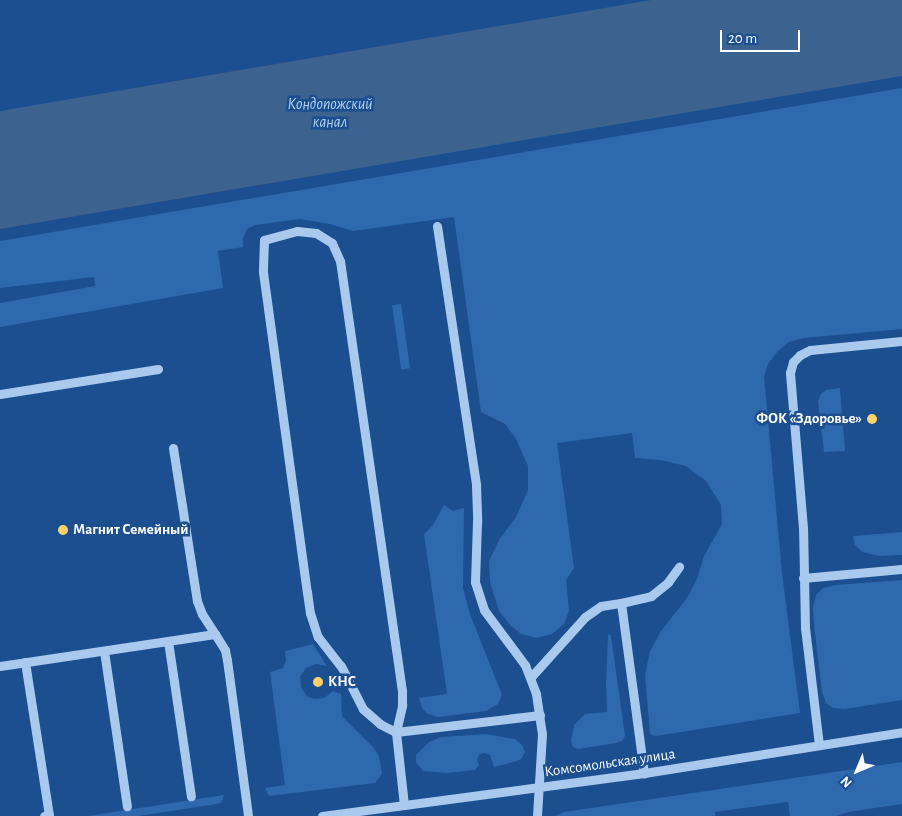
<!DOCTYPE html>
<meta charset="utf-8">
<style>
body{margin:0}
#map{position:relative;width:902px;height:816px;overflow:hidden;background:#1b4f8f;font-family:"Alegreya Sans",sans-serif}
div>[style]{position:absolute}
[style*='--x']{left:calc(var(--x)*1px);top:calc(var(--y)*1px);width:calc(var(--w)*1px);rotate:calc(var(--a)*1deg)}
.green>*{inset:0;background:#2e69ad;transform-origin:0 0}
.water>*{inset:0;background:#3c6290}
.minor>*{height:9px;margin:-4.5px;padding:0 4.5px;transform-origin:4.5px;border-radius:4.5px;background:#a9c9ee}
.dots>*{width:14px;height:14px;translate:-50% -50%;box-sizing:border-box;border:2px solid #1b4f8f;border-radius:50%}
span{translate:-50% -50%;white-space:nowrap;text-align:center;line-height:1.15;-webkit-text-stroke:5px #1b4f8f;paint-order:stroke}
.poi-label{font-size:15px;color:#fff;font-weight:700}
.right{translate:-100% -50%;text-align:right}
.left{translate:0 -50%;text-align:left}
.street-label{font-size:15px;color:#fff}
.water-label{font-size:16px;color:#b5d3f5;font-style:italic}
.north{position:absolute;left:832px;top:746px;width:50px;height:50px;-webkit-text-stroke:4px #1b4f8f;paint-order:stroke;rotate:225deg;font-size:14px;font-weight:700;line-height:20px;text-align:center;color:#fff}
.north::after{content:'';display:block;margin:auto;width:18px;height:22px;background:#fff;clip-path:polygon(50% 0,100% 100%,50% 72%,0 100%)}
.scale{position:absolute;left:720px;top:30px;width:80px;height:22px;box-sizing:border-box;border:2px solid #fff;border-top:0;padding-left:6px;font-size:15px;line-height:18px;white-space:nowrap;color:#fff;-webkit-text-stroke:4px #1b4f8f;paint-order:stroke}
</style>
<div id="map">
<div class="green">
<i style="clip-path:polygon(902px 88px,902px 329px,804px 338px,789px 342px,778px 351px,768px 364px,764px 376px,782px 573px,800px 713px,656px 736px,650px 734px,645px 675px,650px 651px,661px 631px,687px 598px,697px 579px,704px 556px,722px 524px,721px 505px,706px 481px,686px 466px,660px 460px,635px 458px,632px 433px,557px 443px,574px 568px,566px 580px,569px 611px,564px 624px,552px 634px,537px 638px,521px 634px,510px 625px,499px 611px,490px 582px,489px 561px,499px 540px,516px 517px,528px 490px,528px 466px,516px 439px,505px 424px,481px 412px,454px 217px,353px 231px,330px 224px,300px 219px,255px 225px,247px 229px,243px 238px,243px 247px,218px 251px,223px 288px,0 327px,0 303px,95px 286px,94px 277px,0 288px,0 241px)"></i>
<i style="left:401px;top:304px;width:65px;height:9px;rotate:82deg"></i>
<i style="clip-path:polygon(840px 388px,845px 451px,824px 452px,818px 401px,821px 394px,826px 390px)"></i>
<i style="clip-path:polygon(444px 505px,453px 511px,464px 508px,463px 588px,470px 614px,502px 695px,498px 704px,486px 711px,438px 717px,428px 714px,422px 708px,419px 698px,447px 694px,424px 534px,433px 525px)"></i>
<i style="clip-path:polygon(902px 532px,902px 555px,879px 556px,862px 552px,855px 545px,853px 536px)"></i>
<i style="clip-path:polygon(902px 580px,902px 700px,845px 709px,833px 708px,826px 703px,822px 692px,814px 625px,813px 608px,816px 595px,823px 588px,836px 585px)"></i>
<i style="clip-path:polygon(608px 634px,611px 636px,625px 736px,622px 741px,616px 743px,578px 749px,573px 747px,571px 741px,574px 725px,585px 714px,607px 712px,606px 686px)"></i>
<i style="clip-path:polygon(313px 644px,327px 666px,316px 664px,306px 668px,300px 677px,301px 688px,308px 697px,314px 699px,324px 698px,333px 691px,341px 694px,342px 716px,373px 747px,379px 756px,382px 774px,375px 783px,269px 796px,265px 788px,285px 785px,270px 672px,283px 668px,286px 661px,285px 651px)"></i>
<i style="clip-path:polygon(486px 734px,515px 739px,522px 745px,525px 752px,521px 759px,514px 762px,494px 767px,490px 755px,484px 753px,479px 755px,477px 760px,479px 765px,475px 770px,446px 773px,423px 771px,416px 762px,416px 755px,429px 742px,441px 737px)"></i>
<i style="clip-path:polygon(902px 762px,902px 804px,848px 812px,837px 816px,790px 816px,788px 802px,715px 812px,715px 816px,555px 816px,564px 812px)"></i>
<i style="clip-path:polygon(224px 795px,221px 803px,217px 804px,138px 816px,88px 816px)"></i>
</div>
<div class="water">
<i style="clip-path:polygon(651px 0,902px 0,902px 76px,0 229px,0 111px)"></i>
</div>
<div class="minor">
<i style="--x:437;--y:226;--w:262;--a:81.4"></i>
<i style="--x:476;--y:485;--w:37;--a:88"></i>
<i style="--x:477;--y:522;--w:60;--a:91.9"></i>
<i style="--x:475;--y:582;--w:29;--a:72"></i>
<i style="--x:484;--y:610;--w:69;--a:53.3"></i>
<i style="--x:525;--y:665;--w:31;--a:69"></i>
<i style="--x:536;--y:694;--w:40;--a:81.5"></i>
<i style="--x:542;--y:734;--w:82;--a:93.5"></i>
<i style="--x:0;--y:394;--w:160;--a:-9"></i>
<i style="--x:173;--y:448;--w:155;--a:81.1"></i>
<i style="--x:197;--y:601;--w:14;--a:69"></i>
<i style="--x:202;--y:614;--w:24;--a:57"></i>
<i style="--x:803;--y:578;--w:99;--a:-5.2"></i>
<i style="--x:621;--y:603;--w:31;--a:-13"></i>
<i style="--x:651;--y:596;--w:22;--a:-39"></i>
<i style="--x:668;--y:582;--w:19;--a:-54"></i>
<i style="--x:168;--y:641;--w:157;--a:81.6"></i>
<i style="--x:104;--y:651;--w:157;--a:81.6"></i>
<i style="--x:25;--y:662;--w:155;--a:81.1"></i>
<i style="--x:49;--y:815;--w:5;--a:169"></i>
<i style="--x:0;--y:666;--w:217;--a:-8.5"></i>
<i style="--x:215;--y:634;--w:19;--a:58"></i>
<i style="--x:225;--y:650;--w:10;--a:79"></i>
<i style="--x:227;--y:660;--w:157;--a:82.3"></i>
<i style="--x:531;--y:677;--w:81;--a:-48"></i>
<i style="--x:585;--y:617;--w:19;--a:-35"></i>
<i style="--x:601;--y:606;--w:20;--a:-9"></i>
<i style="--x:621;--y:603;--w:172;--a:82.3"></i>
<i style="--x:819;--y:745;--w:118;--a:-96.8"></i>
<i style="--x:805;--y:628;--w:100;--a:-91.1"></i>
<i style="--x:803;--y:528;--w:156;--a:-94.8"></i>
<i style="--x:790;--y:373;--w:11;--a:-75"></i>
<i style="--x:793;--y:362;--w:10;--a:-45"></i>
<i style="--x:800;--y:355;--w:11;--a:-27"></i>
<i style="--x:810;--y:350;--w:92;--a:-5.6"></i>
<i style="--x:404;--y:805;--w:73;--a:-96.3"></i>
<i style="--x:396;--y:732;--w:28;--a:-77"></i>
<i style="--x:402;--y:705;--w:14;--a:-90"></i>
<i style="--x:402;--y:691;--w:434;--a:-98.2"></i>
<i style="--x:340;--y:261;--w:20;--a:-114"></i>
<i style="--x:332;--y:243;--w:19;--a:-148"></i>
<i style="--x:316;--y:233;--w:19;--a:-174"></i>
<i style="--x:297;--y:231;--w:34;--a:165"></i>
<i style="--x:264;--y:240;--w:32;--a:92"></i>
<i style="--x:263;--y:272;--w:323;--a:82.2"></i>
<i style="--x:307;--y:592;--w:21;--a:82"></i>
<i style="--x:310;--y:613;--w:25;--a:72"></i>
<i style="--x:318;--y:637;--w:37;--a:52"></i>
<i style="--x:341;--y:666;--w:48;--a:62.9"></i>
<i style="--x:363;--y:709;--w:23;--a:41"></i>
<i style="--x:380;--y:724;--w:18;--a:27"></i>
<i style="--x:396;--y:732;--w:145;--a:-6.7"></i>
<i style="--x:322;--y:816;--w:325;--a:-7.6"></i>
<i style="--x:644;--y:773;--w:261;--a:-9"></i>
</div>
<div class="dots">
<i style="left:872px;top:419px;background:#ffd166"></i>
<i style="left:63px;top:530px;background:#ffd166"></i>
<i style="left:318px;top:682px;background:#ffd166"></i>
</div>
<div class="poi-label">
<span class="right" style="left:862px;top:419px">ФОК «Здоровье»</span>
<span class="left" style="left:73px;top:530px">Магнит Семейный</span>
<span class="left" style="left:328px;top:682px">КНС</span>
</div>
<div class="street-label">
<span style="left:610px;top:763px;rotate:-8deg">Комсомольская улица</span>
</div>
<div class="water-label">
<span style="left:330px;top:113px">Кондопожский<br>канал</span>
</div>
<div class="north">N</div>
<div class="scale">20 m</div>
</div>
